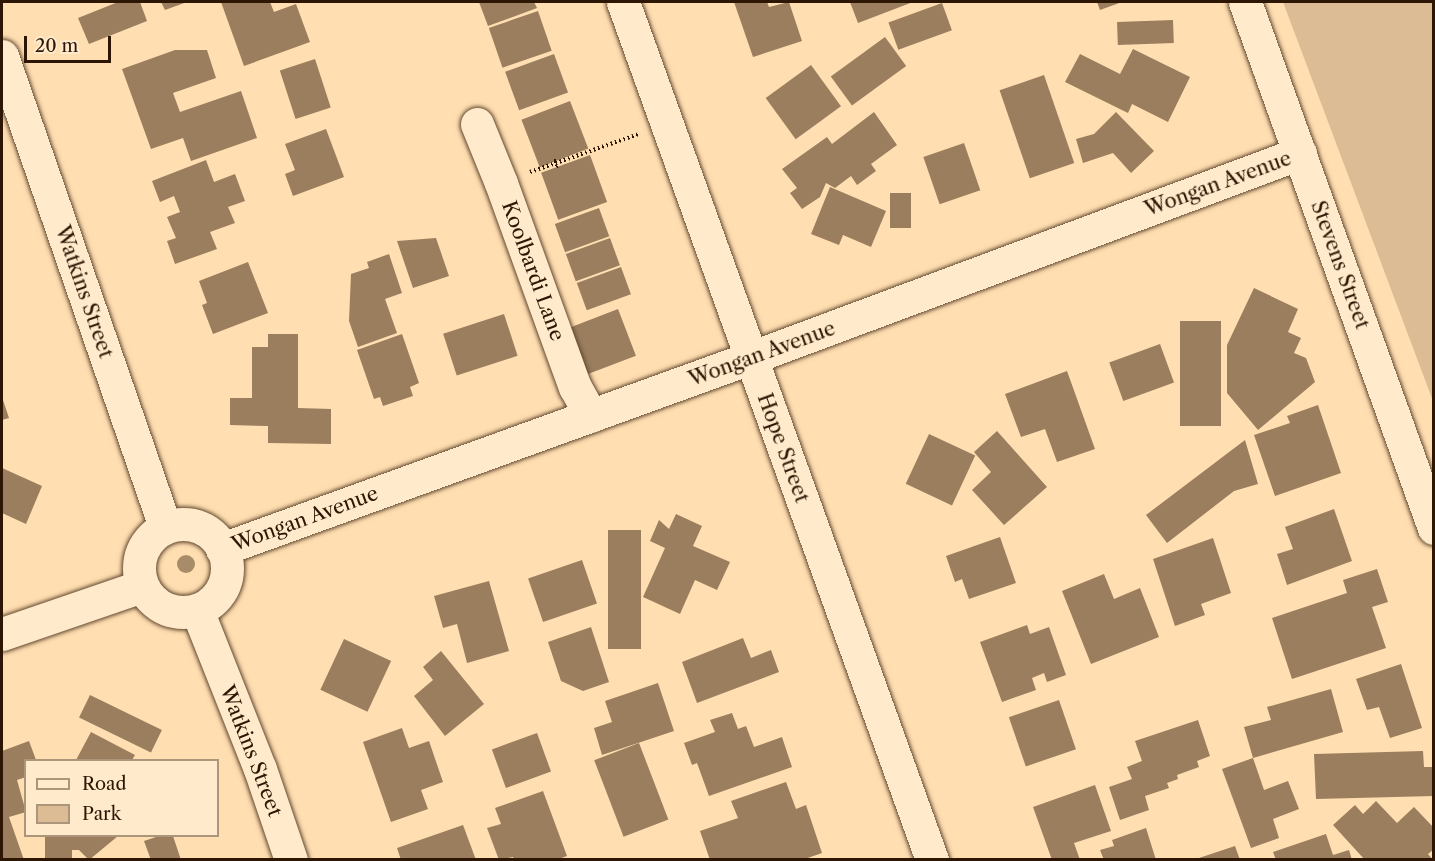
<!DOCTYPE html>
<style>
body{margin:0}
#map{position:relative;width:1435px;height:861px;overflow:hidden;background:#ffdeb1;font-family:"Libre Caslon Text",serif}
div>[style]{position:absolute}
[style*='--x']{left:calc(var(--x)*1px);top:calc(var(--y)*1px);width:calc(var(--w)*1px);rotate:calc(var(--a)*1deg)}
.green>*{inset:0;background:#dbbc94}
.building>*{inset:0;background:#9a7e5e;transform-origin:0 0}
.path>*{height:4px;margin-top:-2px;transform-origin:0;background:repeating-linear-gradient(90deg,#2d1704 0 1.5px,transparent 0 4.5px)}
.roads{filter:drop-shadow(0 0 2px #62492f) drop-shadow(0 0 2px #62492f)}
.minor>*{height:33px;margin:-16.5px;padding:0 16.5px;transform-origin:16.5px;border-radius:16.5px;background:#ffeacc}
.minor>.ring{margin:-16.5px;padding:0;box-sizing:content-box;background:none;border:33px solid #ffeacc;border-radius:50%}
.tertiary>*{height:33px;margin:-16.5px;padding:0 16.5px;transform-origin:16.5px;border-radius:16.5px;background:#ffeacc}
.path-bridge>*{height:4px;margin-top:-2px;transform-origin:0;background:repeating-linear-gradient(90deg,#2d1704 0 1.5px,transparent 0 4.5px)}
.trees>*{width:18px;height:18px;margin:-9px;border-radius:50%;background:#a88c6a}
span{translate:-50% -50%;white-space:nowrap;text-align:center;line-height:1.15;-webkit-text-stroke:6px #ffeacc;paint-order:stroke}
.street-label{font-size:20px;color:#2d1704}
.frame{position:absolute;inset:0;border:3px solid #2d1704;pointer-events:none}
.legend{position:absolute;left:24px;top:759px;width:195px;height:78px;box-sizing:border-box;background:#ffeacc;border:2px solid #ab967c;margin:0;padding:8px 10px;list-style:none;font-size:18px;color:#2d1704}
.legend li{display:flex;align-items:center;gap:12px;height:30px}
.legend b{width:30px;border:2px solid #ab967c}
.scale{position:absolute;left:24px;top:36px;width:87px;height:27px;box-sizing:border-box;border:3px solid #2d1704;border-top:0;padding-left:8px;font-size:18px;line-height:21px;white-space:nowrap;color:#2d1704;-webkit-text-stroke:4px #ffeacc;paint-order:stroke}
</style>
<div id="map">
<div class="green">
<i style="clip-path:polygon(1283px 2px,1433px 2px,1433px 401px)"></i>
</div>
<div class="building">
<i style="clip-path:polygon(118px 2px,140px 2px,147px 21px,89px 44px,78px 18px)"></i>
<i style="clip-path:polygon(161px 2px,187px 2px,165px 10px)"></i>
<i style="clip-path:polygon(221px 2px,270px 2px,274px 12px,296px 4px,310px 42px,244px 66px)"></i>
<i style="clip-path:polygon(479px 2px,534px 2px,537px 8px,488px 26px)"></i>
<i style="clip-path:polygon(734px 2px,767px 2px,769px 7px,789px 2px,802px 41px,753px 57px)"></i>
<i style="clip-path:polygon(850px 2px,913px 2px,858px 23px)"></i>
<i style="clip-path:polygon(1097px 2px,1122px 2px,1100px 10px)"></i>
<i style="left:942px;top:3px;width:29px;height:57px;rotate:70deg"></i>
<i style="left:538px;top:11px;width:42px;height:52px;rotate:71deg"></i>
<i style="left:1173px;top:20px;width:23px;height:56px;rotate:88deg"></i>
<i style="left:885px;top:37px;width:36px;height:67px;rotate:54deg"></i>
<i style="clip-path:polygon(1133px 49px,1190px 77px,1168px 122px,1132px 104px,1128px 113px,1065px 82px,1080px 54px,1120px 74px)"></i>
<i style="clip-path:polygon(175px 50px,207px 50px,216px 78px,173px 93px,180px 112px,241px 91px,257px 138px,191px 161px,183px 138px,151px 149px,122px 69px)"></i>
<i style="left:554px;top:54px;width:41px;height:52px;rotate:70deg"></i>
<i style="left:315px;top:59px;width:51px;height:37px;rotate:72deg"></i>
<i style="left:811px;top:65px;width:51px;height:56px;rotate:54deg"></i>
<i style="left:1044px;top:75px;width:93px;height:47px;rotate:71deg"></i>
<i style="left:570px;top:101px;width:51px;height:52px;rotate:69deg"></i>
<i style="clip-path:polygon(874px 112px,897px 145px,871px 164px,876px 171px,857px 185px,851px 176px,835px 188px,826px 183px,820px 197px,802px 209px,790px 193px,797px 188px,782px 169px,827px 137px,832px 144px)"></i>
<i style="clip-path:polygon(1116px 112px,1154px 151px,1131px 173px,1113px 153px,1083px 163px,1076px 139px,1094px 134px)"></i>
<i style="clip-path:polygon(326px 129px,344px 177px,293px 196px,285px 174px,295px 170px,285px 144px)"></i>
<i style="left:964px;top:143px;width:50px;height:43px;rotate:71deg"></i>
<i style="left:590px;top:155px;width:50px;height:52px;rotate:70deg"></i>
<i style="clip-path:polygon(206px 160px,214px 182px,235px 174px,245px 201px,228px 207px,235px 223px,210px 232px,217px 249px,175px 264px,167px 241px,176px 238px,167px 217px,180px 212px,174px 196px,160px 202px,152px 181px)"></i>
<i style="clip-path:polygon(830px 187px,886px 211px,871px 247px,843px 235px,839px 245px,811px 234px)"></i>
<i style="left:890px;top:193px;width:21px;height:35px"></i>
<i style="left:599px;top:208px;width:30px;height:47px;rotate:70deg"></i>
<i style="clip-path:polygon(436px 238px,449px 276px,413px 288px,397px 241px)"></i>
<i style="left:610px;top:238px;width:29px;height:47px;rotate:70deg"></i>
<i style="clip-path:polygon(389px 254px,402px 293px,385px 299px,397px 333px,358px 347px,349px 321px,351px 274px,369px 268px,367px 262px)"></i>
<i style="clip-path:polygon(248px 262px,268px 313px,213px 334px,202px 305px,207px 303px,199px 281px)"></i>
<i style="left:621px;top:267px;width:29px;height:47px;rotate:70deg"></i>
<i style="clip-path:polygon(1254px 288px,1298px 309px,1288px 332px,1301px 338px,1294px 353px,1306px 358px,1315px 382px,1258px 430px,1227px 393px,1227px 345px)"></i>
<i style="left:618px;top:309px;width:50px;height:52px;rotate:69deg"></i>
<i style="left:504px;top:314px;width:44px;height:64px;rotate:72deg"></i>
<i style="left:1180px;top:321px;width:41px;height:105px"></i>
<i style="clip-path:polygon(268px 334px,298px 334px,298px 408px,331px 409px,331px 444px,268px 443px,268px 426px,230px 425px,230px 398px,252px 398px,252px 347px,268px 347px)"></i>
<i style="clip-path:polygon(402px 334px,419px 383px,410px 387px,413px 396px,383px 406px,380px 397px,374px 399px,357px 350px)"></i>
<i style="left:1160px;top:344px;width:41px;height:54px;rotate:70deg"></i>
<i style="clip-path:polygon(1067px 371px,1095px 449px,1057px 462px,1045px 429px,1021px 437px,1005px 394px)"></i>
<i style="clip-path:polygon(2px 397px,9px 418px,2px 420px)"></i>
<i style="clip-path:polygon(1318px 405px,1341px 473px,1275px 496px,1254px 435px,1290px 423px,1287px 416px)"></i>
<i style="clip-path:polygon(997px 431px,1047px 487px,1004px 525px,972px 490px,991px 472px,974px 452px)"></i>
<i style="left:929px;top:434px;width:51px;height:55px;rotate:25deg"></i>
<i style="clip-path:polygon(1245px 440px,1258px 484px,1234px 491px,1167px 543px,1146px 515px)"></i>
<i style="clip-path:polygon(2px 468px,42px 486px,26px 524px,2px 513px)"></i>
<i style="clip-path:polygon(1334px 509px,1352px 561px,1287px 585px,1277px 554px,1293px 549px,1285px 527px)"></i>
<i style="clip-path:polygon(676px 514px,702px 526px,693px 546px,730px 562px,717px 590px,695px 580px,680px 614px,643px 597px,665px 548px,650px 541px,659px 520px,669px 529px)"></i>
<i style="left:608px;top:530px;width:33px;height:119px"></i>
<i style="clip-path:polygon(1000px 537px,1016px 583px,969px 599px,962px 579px,955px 582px,946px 556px)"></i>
<i style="clip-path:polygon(1213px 538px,1231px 593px,1201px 604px,1205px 615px,1175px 626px,1153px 559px)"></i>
<i style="left:582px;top:560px;width:46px;height:57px;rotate:71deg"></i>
<i style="clip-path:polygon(1377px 569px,1388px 602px,1372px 607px,1386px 648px,1292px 679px,1272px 618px,1347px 593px,1343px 580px)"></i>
<i style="clip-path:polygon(1104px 574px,1114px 599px,1140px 588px,1159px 637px,1091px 664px,1062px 591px)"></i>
<i style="clip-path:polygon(489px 581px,509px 651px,467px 663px,457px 624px,443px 628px,434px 596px)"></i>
<i style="clip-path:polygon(1027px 625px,1030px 634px,1049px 627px,1066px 675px,1047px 682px,1044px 673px,1032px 678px,1036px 690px,1002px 702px,980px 642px)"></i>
<i style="clip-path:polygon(591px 627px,609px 682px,583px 691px,561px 681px,548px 642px)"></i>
<i style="clip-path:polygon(743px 638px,751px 658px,771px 650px,779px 672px,697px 703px,682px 662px)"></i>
<i style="left:344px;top:639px;width:52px;height:56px;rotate:25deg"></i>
<i style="clip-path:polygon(441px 651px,484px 704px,445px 736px,414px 696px,433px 680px,423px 667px)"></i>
<i style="clip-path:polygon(1401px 664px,1422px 728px,1390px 738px,1379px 707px,1367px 710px,1356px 679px)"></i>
<i style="clip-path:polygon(658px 683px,674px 731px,602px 755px,594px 728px,612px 722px,605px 701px)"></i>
<i style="clip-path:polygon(1331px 689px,1343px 732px,1253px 758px,1244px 727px,1271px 720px,1267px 707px)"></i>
<i style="left:90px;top:695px;width:80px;height:25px;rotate:26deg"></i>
<i style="left:1059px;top:700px;width:52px;height:53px;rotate:71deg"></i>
<i style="clip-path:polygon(732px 713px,738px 729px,746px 726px,754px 747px,782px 737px,792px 767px,709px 796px,697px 763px,692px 765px,684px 743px,715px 732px,710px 720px)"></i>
<i style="clip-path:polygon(1198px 720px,1210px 756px,1197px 761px,1199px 767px,1177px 775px,1178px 779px,1167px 783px,1169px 788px,1145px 796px,1149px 810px,1120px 820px,1109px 787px,1132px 779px,1127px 767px,1142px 761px,1135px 741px)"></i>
<i style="clip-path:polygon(402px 728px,409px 748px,429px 741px,443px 782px,421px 790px,428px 809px,391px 822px,363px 742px)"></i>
<i style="clip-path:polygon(91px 732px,135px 755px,132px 760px,76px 760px)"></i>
<i style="left:537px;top:733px;width:41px;height:48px;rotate:70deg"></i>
<i style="clip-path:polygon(29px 741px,36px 760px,26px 760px,26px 777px,17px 780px,26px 812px,9px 817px,24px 860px,2px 860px,2px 751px)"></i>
<i style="left:639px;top:743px;width:82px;height:48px;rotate:69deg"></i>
<i style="clip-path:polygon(1423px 751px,1424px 767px,1434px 767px,1434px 796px,1316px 799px,1314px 754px)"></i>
<i style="clip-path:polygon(1253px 758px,1264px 790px,1288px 781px,1299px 809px,1273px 819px,1279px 838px,1251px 848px,1222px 769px)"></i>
<i style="clip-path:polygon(786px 782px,796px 809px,806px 805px,822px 853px,802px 860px,710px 860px,700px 831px,738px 818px,731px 801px)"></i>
<i style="clip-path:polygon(1095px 785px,1111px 831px,1074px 843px,1080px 860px,1052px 860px,1033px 807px)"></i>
<i style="clip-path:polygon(543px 791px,567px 856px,556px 860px,514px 860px,513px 857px,499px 860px,487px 828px,501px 824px,495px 808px)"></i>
<i style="clip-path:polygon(1376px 801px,1397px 823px,1414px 807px,1434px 828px,1434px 849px,1428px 854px,1433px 860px,1365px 860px,1333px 825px,1355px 805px,1363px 814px)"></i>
<i style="clip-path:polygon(463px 825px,476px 860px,401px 860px,397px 848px)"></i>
<i style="clip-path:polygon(1146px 828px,1156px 860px,1104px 860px,1100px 850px,1114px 846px,1112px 840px)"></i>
<i style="clip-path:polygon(1326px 834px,1333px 855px,1349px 850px,1352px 860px,1276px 860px,1273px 852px)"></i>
<i style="clip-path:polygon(45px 836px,118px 836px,89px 860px,79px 850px,72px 850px,72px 860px,45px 860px)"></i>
<i style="clip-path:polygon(159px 836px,173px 836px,181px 860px,151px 860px,144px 841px)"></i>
<i style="clip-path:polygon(1235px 846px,1240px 860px,1196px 860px,1196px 859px)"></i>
</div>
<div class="path">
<i style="--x:530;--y:172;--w:115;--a:-19.2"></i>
</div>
<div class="roads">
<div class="minor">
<i style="--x:623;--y:2;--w:912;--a:70.19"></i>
<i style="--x:2;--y:56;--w:499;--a:70.9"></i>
<i style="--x:477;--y:124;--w:64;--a:67.9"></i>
<i style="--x:501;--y:183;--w:217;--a:70.1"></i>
<i style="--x:575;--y:387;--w:33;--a:61"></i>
<i class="ring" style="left:139px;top:524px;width:55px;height:55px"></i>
<i style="--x:222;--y:549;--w:561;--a:-19.89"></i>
<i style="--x:750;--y:358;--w:587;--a:-20.44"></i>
<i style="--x:197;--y:610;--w:171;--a:68.4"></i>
<i style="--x:260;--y:769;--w:96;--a:71.2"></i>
<i style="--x:2;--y:634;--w:148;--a:-18.9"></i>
</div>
<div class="tertiary">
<i style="--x:1245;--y:2;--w:559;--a:70.24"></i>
</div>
</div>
<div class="path-bridge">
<i style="--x:554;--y:161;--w:4;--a:0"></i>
<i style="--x:556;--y:167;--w:4;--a:-45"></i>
</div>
<div class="trees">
<i style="left:186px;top:564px"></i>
</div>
<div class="street-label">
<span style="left:1218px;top:184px;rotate:-20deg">Wongan Avenue</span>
<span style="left:1340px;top:265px;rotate:70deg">Stevens Street</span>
<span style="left:533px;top:271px;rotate:70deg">Koolbardi Lane</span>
<span style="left:84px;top:292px;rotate:71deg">Watkins Street</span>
<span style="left:762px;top:354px;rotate:-20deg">Wongan Avenue</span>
<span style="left:783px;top:448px;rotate:70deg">Hope Street</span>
<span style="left:305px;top:519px;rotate:-20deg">Wongan Avenue</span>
<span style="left:251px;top:751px;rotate:69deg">Watkins Street</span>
</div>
<div class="frame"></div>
<ul class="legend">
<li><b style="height:8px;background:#ffeacc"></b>Road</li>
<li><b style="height:16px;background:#dbbc94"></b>Park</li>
</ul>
<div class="scale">20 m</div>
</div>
